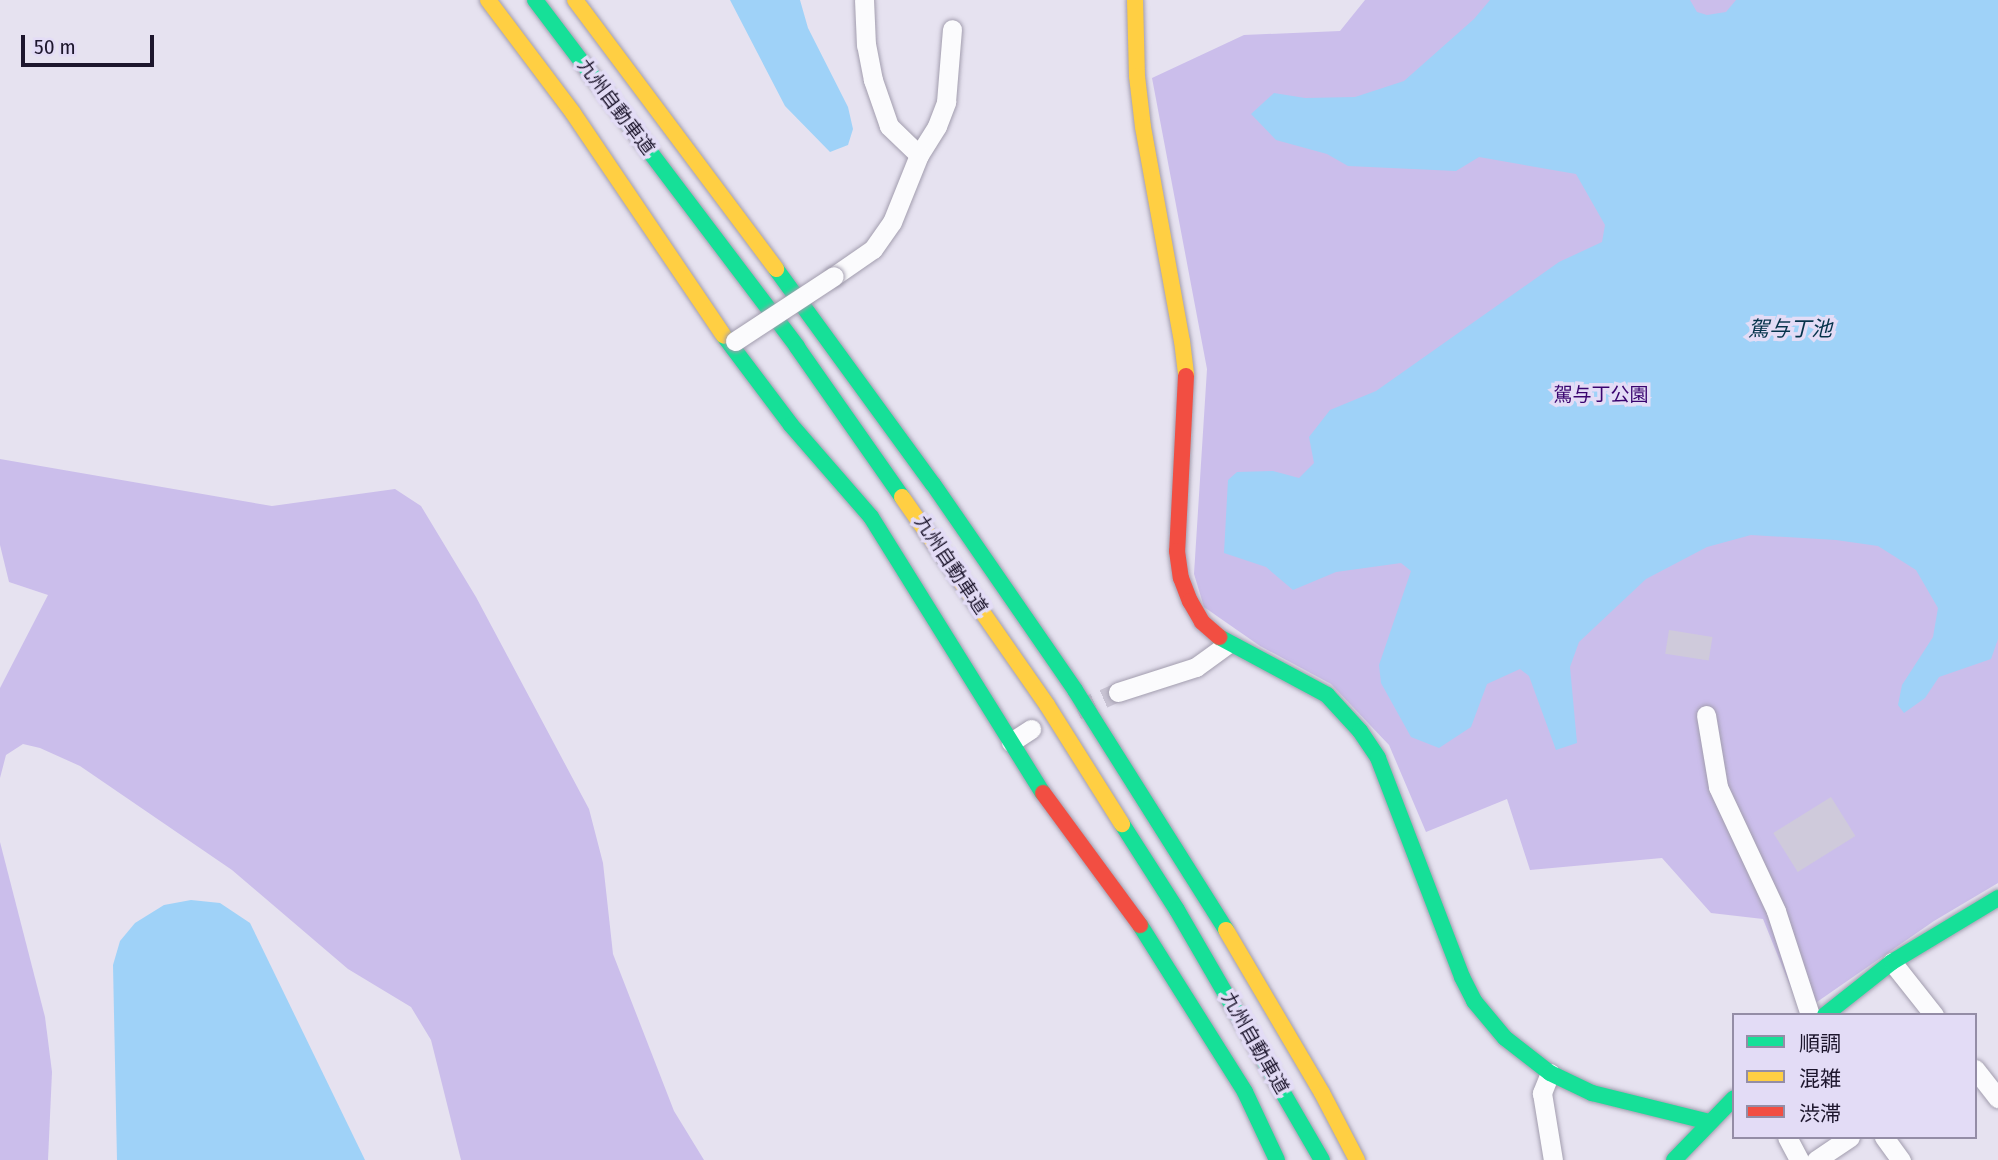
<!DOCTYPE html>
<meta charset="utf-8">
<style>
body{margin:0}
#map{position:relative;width:1998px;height:1160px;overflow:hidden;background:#e6e2f0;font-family:"Fira Sans Condensed","Noto Sans JP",sans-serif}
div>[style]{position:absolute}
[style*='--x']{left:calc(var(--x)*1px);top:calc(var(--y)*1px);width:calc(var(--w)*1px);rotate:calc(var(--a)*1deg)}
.green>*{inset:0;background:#cbbeeb}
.water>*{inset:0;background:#9fd2f8}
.building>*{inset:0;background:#cfcadb;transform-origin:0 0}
.street-tunnel>*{height:19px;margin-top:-9.5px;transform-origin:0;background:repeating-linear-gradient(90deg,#c8c3d3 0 19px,transparent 0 29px)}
.roads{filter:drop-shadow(0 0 2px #a29dae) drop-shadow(0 0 2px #a29dae)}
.street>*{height:19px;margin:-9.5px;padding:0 9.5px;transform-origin:9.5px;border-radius:9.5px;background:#fbfbfd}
.fast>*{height:16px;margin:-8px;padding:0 8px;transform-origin:8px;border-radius:8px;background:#16e098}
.slow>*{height:16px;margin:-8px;padding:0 8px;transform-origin:8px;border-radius:8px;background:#ffcf43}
.jam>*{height:16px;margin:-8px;padding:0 8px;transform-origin:8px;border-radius:8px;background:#f24e42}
.bridges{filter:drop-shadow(0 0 2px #a29dae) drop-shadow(0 0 2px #a29dae)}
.street-bridge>*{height:19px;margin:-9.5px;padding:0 9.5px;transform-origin:9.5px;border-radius:9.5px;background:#fbfbfd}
span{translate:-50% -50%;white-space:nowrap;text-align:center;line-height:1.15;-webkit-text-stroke:7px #e3dcf6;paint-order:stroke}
.street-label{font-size:19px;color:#1d162d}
.park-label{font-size:19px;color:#39046f}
.water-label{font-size:21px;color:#06334b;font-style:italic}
.legend{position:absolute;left:1732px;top:1013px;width:245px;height:126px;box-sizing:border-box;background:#e3dcf6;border:2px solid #948da6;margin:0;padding:9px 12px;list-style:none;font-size:21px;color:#1d162d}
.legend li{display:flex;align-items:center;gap:14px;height:35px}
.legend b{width:35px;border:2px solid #948da6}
.scale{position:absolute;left:21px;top:35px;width:133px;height:32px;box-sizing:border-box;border:4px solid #1d162d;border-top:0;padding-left:9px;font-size:21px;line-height:24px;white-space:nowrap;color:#1d162d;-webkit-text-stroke:5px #e3dcf6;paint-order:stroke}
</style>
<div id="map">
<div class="green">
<i style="clip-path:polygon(1365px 0,1998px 0,1998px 883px,1934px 921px,1801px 1013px,1763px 919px,1711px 913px,1662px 858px,1530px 870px,1507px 799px,1426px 832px,1389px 745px,1331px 684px,1260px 646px,1204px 607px,1194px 574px,1207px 369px,1152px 78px,1244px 35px,1340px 31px)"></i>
<i style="clip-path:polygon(0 459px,272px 506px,395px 489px,421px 506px,476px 597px,589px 809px,603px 863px,613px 954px,674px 1111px,704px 1160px,461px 1160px,431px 1040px,411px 1007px,348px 969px,232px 870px,80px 766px,40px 748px,23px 744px,6px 755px,0 778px,0 688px,48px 595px,9px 582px,0 545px)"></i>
<i style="clip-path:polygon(0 842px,45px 1017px,52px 1072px,48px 1160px,0 1160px)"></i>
</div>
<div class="water">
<i style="clip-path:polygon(730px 0,800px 0,808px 28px,848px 107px,853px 129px,848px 145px,830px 152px,785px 106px)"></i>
<i style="clip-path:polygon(1490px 0,1690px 0,1697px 12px,1707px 15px,1726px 12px,1736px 0,1998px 0,1998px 639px,1991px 659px,1939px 677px,1925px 698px,1904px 713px,1898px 705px,1902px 685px,1933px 637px,1938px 608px,1916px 570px,1878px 546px,1836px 540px,1751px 535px,1707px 547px,1646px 579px,1579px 642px,1570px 667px,1577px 743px,1556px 750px,1529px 676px,1520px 669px,1487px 684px,1471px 727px,1439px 748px,1411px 737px,1381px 683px,1379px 665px,1411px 571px,1401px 563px,1336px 572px,1293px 590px,1266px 567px,1224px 553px,1228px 480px,1237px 472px,1273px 471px,1299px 478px,1314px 463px,1309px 437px,1330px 410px,1376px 391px,1559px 262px,1602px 242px,1605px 225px,1576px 174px,1479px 157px,1456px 171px,1348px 166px,1327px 154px,1276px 140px,1251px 114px,1274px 93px,1305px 98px,1355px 97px,1404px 81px,1474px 19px)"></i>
<i style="clip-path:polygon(191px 900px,220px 903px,250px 923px,365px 1160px,117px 1160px,113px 965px,120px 941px,135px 923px,164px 905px)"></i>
</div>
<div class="building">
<i style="left:1669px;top:630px;width:44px;height:24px;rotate:9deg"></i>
<i style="left:1831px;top:797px;width:46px;height:68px;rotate:58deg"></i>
</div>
<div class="street-tunnel">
<i style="--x:1077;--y:710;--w:45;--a:-23.7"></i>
</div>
<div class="roads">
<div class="street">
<i style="--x:919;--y:155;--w:34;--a:-58"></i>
<i style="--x:937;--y:126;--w:26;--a:-69"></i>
<i style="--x:946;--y:102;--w:73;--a:-85.3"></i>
<i style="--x:834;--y:276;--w:47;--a:-34.7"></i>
<i style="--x:873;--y:249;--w:33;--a:-55"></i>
<i style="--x:892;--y:222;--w:72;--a:-68.1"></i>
<i style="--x:919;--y:155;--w:42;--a:-136"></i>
<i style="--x:889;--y:126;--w:49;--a:-109.2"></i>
<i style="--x:873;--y:80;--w:36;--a:-101"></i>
<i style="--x:866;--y:45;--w:45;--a:-92.5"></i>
<i style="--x:1118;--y:692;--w:82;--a:-17.8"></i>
<i style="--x:1196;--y:667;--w:39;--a:-36"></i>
<i style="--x:1706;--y:715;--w:73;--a:80.5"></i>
<i style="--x:1718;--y:787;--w:137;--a:64.9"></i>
<i style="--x:1776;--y:911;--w:109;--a:71.9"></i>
<i style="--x:1011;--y:742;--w:24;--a:-33"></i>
<i style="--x:1892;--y:962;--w:68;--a:51.6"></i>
<i style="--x:1975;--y:1069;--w:37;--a:52"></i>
<i style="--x:1550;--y:1073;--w:22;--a:112"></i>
<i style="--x:1542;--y:1093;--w:68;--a:80.7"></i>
<i style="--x:1787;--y:1137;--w:26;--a:62"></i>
<i style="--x:1884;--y:1137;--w:29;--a:54"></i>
<i style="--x:1816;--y:1160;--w:41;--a:-34.1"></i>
</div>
<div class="fast">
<i style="--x:535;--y:0;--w:435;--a:52.9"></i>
<i style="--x:797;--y:347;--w:183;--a:55"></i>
<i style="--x:776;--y:269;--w:266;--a:53.9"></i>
<i style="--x:933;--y:484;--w:250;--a:55.4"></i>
<i style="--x:1075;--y:690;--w:284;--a:57.8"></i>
<i style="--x:724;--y:336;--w:111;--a:53"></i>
<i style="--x:791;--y:425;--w:122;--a:49"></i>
<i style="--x:871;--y:517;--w:325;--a:58.1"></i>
<i style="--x:1219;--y:637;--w:123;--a:28.2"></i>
<i style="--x:1327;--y:695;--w:49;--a:47.5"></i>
<i style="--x:1360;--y:731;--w:32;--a:56"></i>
<i style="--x:1378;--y:758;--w:235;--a:69"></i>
<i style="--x:1462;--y:977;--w:27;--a:63"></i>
<i style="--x:1474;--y:1001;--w:48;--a:50"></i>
<i style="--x:1505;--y:1038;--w:57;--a:37.9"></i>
<i style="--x:1550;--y:1073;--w:47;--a:25.5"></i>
<i style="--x:1592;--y:1093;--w:121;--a:13.9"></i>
<i style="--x:1122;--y:824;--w:102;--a:57.4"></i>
<i style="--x:1177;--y:910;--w:289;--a:59.9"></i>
<i style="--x:1140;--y:925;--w:197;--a:57.8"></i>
<i style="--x:1245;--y:1092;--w:75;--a:64.8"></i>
<i style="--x:1825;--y:1015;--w:85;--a:-38.3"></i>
<i style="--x:1892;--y:962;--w:124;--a:-31.1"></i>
<i style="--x:1674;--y:1160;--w:86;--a:-45.9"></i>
</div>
<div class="slow">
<i style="--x:488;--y:0;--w:141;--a:53"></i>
<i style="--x:573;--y:113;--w:269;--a:55.9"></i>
<i style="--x:575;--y:0;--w:336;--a:53.2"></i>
<i style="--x:1135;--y:0;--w:76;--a:88.5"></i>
<i style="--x:1137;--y:76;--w:51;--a:83.3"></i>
<i style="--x:1143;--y:127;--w:218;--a:79.7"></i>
<i style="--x:1182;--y:341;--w:35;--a:83"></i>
<i style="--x:902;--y:497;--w:254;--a:55.1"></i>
<i style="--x:1047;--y:705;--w:141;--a:57.8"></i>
<i style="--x:1226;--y:930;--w:189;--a:59.5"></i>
<i style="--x:1322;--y:1093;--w:76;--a:62.4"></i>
</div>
<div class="jam">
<i style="--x:1186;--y:376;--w:175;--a:92.9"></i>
<i style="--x:1177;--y:551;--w:27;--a:82"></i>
<i style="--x:1181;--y:578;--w:25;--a:69"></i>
<i style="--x:1190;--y:601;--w:24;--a:60"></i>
<i style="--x:1202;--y:622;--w:23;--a:41"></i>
<i style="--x:1043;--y:793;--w:164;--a:53.7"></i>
</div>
</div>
<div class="bridges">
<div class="street-bridge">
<i style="--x:735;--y:341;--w:118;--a:-33.3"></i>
</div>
</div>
<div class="street-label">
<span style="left:616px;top:107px;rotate:53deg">九州自動車道</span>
<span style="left:951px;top:565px;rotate:56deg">九州自動車道</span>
<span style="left:1255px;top:1043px;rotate:60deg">九州自動車道</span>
</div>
<div class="park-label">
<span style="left:1601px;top:395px">駕与丁公園</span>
</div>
<div class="water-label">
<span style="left:1790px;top:329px">駕与丁池</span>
</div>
<ul class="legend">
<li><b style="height:9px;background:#16e098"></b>順調</li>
<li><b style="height:9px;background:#ffcf43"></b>混雑</li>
<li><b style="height:9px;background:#f24e42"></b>渋滞</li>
</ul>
<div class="scale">50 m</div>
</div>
